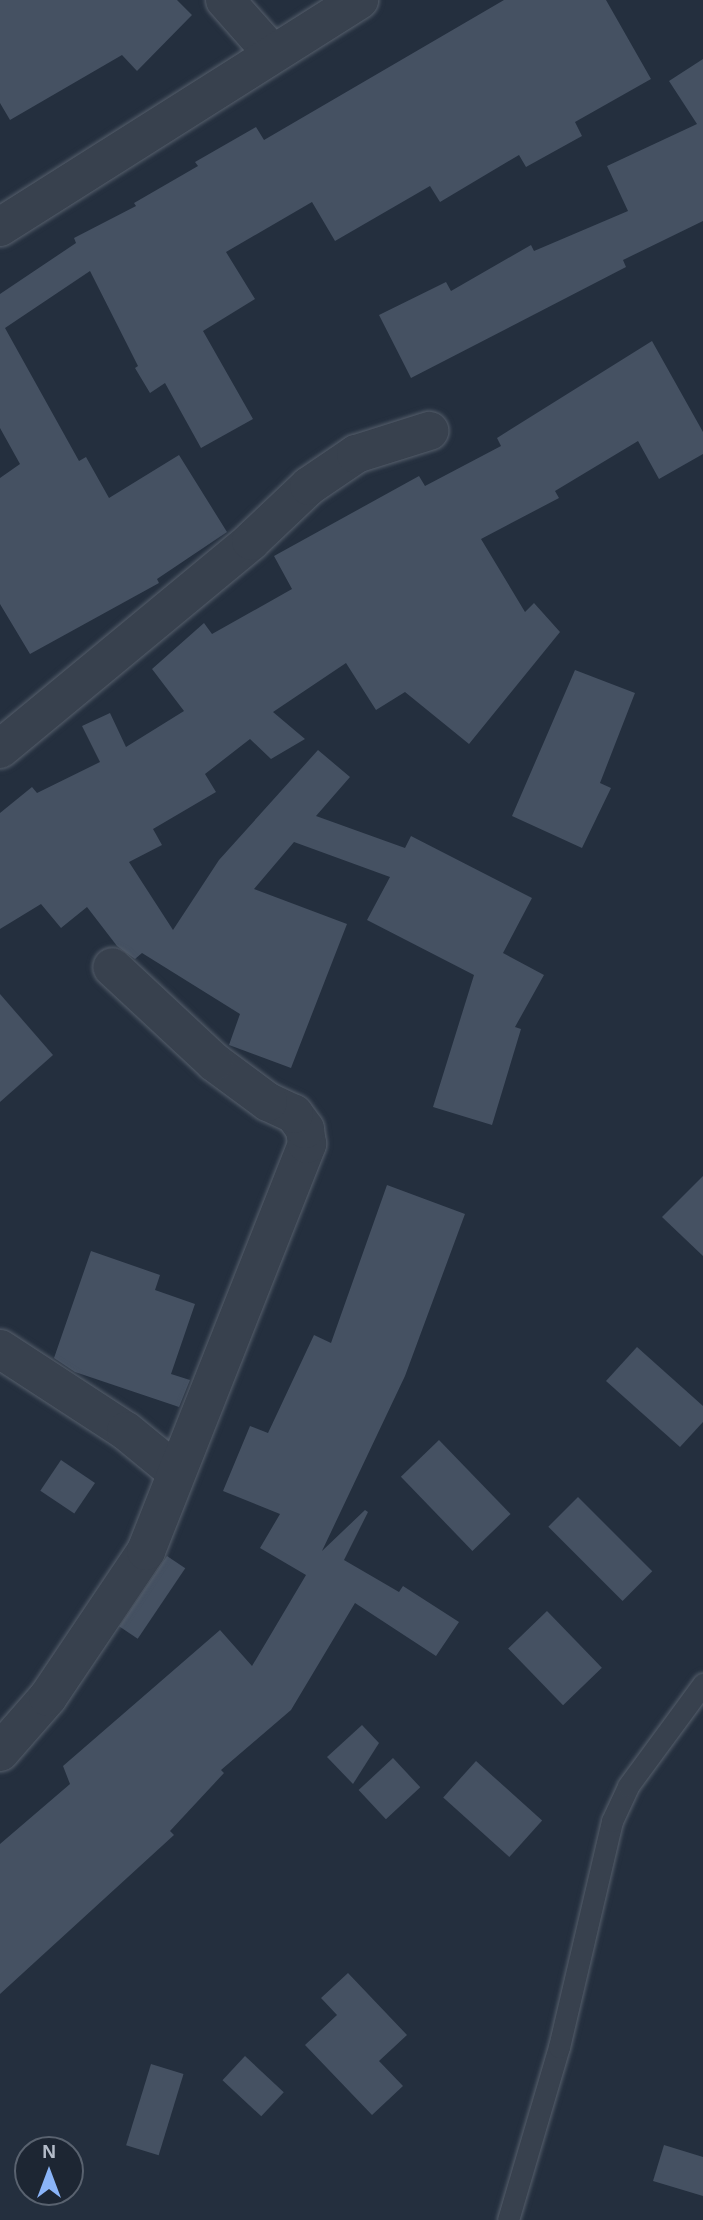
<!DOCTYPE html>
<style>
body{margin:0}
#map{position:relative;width:703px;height:2220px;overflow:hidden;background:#242f3e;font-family:Helvetica,sans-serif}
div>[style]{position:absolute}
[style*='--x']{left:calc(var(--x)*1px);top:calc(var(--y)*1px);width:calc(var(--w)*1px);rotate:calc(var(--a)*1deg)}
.building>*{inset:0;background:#455162;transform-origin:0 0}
.roads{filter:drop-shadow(0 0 2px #565f6c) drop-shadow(0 0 2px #565f6c)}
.lane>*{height:21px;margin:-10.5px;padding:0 10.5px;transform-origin:10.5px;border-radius:10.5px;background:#38414e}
.street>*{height:38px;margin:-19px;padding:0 19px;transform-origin:19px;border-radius:19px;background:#38414e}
span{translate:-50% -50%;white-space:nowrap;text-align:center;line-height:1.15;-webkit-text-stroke:5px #1d2633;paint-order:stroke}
.north{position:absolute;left:14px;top:2136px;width:70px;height:70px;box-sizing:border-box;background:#1d2633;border:2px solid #59626f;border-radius:50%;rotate:0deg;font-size:19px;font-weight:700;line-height:28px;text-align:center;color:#b4bcc9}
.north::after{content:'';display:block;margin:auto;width:24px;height:32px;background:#8ab4f8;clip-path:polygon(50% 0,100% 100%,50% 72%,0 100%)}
</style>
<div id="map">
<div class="building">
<i style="clip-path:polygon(0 0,177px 0,192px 15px,137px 71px,122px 55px,10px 120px,0 103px)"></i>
<i style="clip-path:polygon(504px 0,606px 0,651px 79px,575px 122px,582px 136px,526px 167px,519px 155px,440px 202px,430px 186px,335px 241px,312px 202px,226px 252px,255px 299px,203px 331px,253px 419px,201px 448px,165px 383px,150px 393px,135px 368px,138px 366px,90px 271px,5px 328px,79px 461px,86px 457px,109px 498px,179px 455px,227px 532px,157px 579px,159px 583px,30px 654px,0 604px,0 478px,20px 464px,0 428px,0 294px,76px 243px,74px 238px,136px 206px,134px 203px,198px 166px,195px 162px,256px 127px,264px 140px)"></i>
<i style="clip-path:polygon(703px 59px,703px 221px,623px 260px,626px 267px,411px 378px,379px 315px,446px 282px,451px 291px,531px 245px,534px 251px,628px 211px,607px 166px,697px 124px,669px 81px)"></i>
<i style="clip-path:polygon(652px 341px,703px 432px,703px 454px,659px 479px,638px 441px,555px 491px,559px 498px,481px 539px,525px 612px,534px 603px,560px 632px,469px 744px,405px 692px,376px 710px,346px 663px,273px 712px,305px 739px,271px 759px,250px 739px,205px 774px,216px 792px,153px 829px,162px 845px,129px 862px,173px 930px,219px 860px,318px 750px,350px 777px,316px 816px,405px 848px,411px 836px,532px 898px,503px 953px,544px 975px,515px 1027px,521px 1029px,492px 1125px,433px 1107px,474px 975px,367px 920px,390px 877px,294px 842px,254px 889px,347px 924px,291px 1068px,229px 1045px,240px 1014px,142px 953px,135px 959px,117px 946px,87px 907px,61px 928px,41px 904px,0 929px,0 813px,32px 787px,37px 793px,100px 762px,82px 726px,110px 713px,126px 747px,184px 711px,152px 669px,204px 623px,212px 634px,292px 589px,274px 556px,419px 476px,425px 486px,501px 446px,497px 438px)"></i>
<i style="clip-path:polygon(575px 670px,635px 693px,600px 783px,611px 788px,582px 848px,512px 816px)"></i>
<i style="clip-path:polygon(0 994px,53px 1055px,0 1102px)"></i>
<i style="clip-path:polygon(703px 1176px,703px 1256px,662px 1217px)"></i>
<i style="clip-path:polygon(387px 1185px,465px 1214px,405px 1376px,322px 1551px,365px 1510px,368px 1512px,344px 1560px,399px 1592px,403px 1586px,459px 1622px,436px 1656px,355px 1603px,291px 1710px,221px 1770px,224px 1773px,170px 1831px,174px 1835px,0 1994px,0 1844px,70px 1784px,63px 1766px,220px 1630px,252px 1666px,306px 1575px,260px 1548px,280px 1514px,223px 1491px,250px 1426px,268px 1433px,314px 1335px,331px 1343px)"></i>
<i style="clip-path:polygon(91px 1251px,160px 1275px,155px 1290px,195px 1304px,171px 1374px,190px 1380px,179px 1407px,75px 1372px,54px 1358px)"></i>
<i style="clip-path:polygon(637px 1347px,703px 1406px,703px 1422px,680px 1447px,606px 1381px)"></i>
<i style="left:439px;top:1440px;width:103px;height:53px;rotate:46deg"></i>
<i style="left:61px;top:1460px;width:41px;height:37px;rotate:34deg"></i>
<i style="left:578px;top:1497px;width:105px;height:42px;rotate:45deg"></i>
<i style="left:167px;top:1556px;width:22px;height:85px;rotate:34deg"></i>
<i style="left:547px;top:1611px;width:79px;height:54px;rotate:46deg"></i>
<i style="clip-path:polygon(362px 1725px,379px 1743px,353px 1784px,327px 1757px)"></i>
<i style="left:393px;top:1758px;width:40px;height:47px;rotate:47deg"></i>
<i style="left:476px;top:1761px;width:89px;height:49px;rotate:42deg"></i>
<i style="clip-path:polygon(348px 1973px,407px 2035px,379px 2061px,403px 2086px,372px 2115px,305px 2045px,337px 2015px,321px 1998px)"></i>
<i style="left:245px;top:2056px;width:53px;height:33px;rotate:43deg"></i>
<i style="left:151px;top:2064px;width:34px;height:85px;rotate:17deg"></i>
<i style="clip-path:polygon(664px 2145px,703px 2157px,703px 2196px,653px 2181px)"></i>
</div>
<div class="roads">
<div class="lane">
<i style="--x:508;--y:2220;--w:180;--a:-73.6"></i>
<i style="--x:559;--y:2047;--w:232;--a:-76.8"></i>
<i style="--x:612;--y:1821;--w:38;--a:-65"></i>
<i style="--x:628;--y:1786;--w:127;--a:-53.7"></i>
</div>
<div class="street">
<i style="--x:225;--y:0;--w:71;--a:48.4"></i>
<i style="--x:0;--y:227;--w:425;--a:-32.3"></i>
<i style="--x:0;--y:749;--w:326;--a:-39.6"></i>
<i style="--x:251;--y:541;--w:80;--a:-43.5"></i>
<i style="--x:309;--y:486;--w:57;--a:-34.2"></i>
<i style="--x:356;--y:454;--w:77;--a:-17.5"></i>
<i style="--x:0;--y:1349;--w:150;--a:33.1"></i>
<i style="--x:126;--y:1431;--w:65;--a:39.4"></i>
<i style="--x:0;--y:1752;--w:73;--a:-48.9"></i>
<i style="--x:48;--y:1697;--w:176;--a:-56.1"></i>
<i style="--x:146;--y:1551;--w:438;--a:-68.4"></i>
<i style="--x:307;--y:1144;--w:15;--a:-98"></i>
<i style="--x:305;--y:1129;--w:19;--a:-126"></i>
<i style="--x:294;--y:1114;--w:29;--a:-155"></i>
<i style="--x:268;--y:1102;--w:67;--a:-143.5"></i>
<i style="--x:214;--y:1062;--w:139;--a:-137"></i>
</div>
</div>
<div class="north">N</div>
</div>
